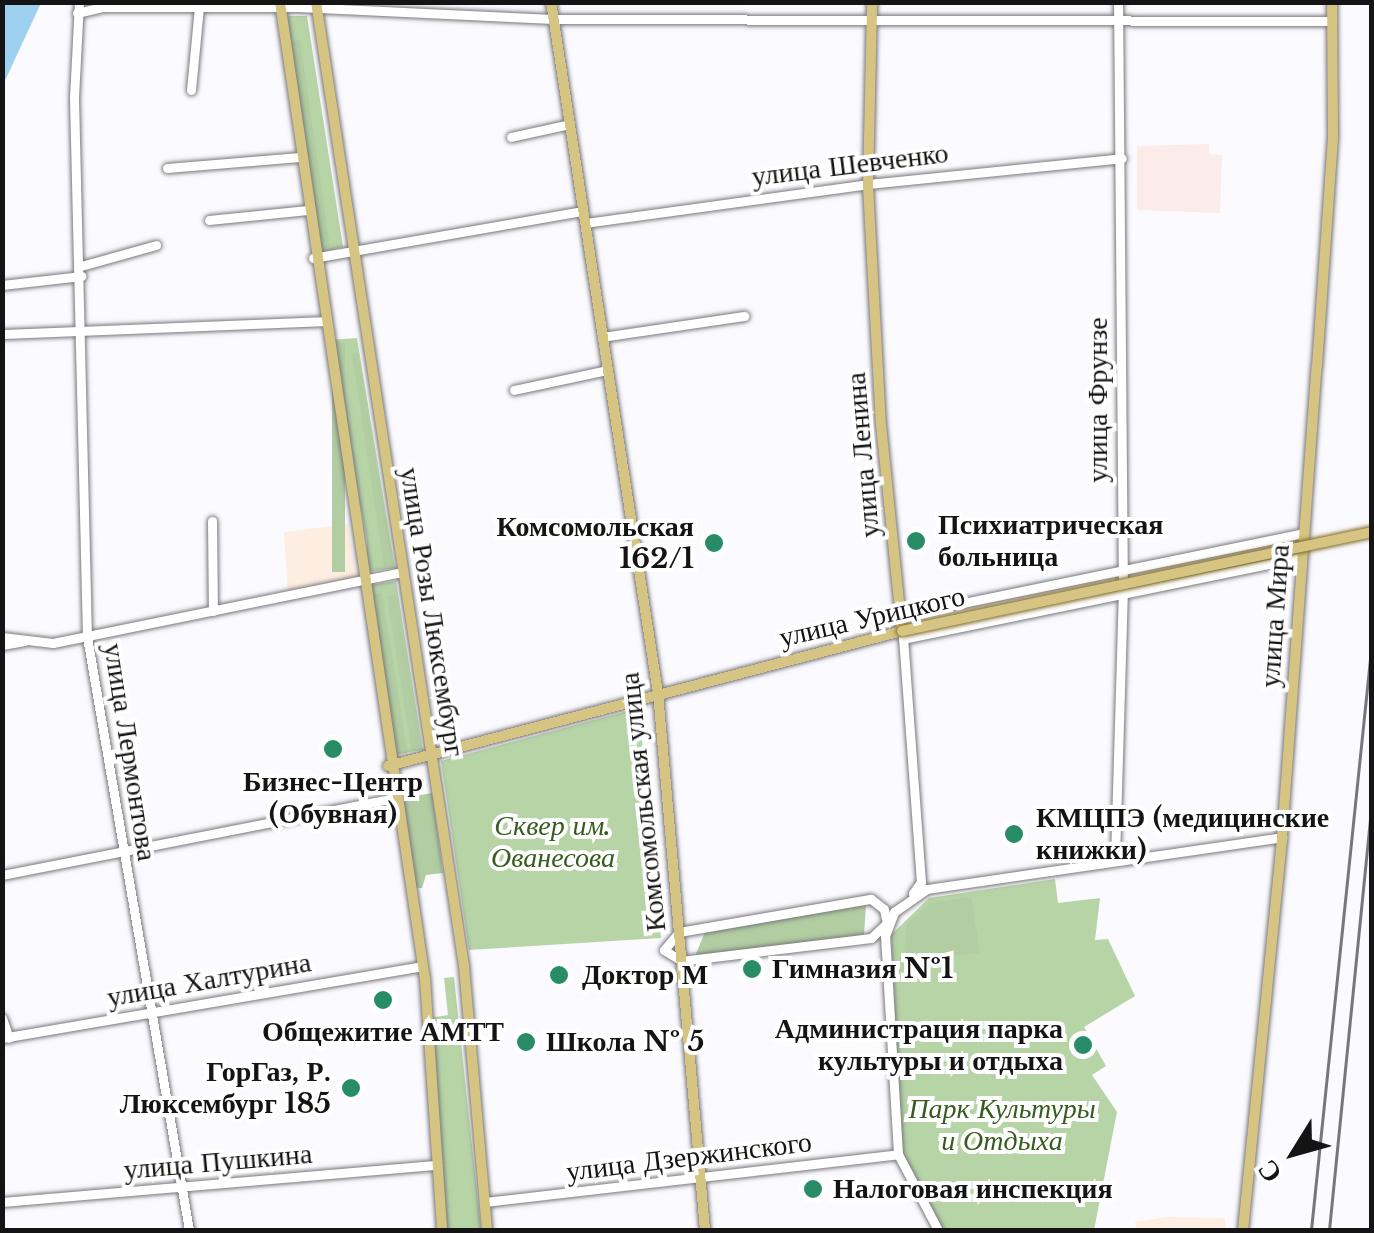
<!DOCTYPE html>
<meta charset="utf-8">
<style>
body{margin:0}
#map{position:relative;width:1374px;height:1233px;overflow:hidden;background:#fbfafe;font-family:"Libre Baskerville",serif}
div>[style]{position:absolute}
[style*='--x']{left:calc(var(--x)*1px);top:calc(var(--y)*1px);width:calc(var(--w)*1px);rotate:calc(var(--a)*1deg)}
.commercial>*{inset:0;background:#feede1}
.education>*{inset:0;background:#fcece9}
.green>*{inset:0;background:#b7d4a7;transform-origin:0 0}
.forest>*{inset:0;background:#b1cda1;transform-origin:0 0}
.water>*{inset:0;background:#9ed0ef}
.roads{filter:drop-shadow(0 0 2px #79787c) drop-shadow(0 0 2px #79787c)}
.minor>*{height:9px;margin:-4.5px;padding:0 4.5px;transform-origin:4.5px;border-radius:4.5px;background:#fff}
.major>*{height:10px;margin:-5px;padding:0 5px;transform-origin:5px;border-radius:5px;background:#d6c483}
.rail>*{height:2.5px;margin:-1.25px;padding:0 1.25px;transform-origin:1.25px;border-radius:1.25px;background:#777779}
.bridges{filter:drop-shadow(0 0 2px #806c27) drop-shadow(0 0 2px #806c27)}
.major-bridge>*{height:10px;margin:-5px;padding:0 5px;transform-origin:5px;border-radius:5px;background:#d6c483}
.dots>*{width:28px;height:28px;translate:-50% -50%;box-sizing:border-box;border:5px solid #fff;border-radius:50%}
span{translate:-50% -50%;white-space:nowrap;text-align:center;line-height:1.15;-webkit-text-stroke:8px #fff;paint-order:stroke}
.street-label{font-size:28px;color:#141415}
.poi-label{font-size:28px;color:#141415;font-weight:700}
.left{translate:0 -50%;text-align:left}
.right{translate:-100% -50%;text-align:right}
.park-label{font-size:28px;color:#375b1e;font-style:italic}
.frame{position:absolute;inset:0;border:5px solid #141415;pointer-events:none}
.north{position:absolute;left:1244px;top:1103px;width:100px;height:100px;-webkit-text-stroke:8px #fff;paint-order:stroke;rotate:233deg;font-size:28px;font-weight:700;line-height:40px;text-align:center;color:#141415}
.north::after{content:'';display:block;margin:auto;width:35px;height:45px;background:#141415;clip-path:polygon(50% 0,100% 100%,50% 72%,0 100%)}
</style>
<div id="map">
<div class="commercial">
<i style="clip-path:polygon(348px 524px,357px 580px,288px 595px,284px 532px)"></i>
<i style="clip-path:polygon(1166px 1217px,1225px 1218px,1226px 1230px,1137px 1230px,1135px 1222px)"></i>
</div>
<div class="education">
<i style="clip-path:polygon(1209px 144px,1209px 154px,1222px 155px,1220px 213px,1137px 210px,1137px 146px)"></i>
</div>
<div class="green">
<i style="clip-path:polygon(286px 16px,307px 16px,343px 247px,317px 253px)"></i>
<i style="clip-path:polygon(357px 338px,395px 568px,367px 572px,367px 541px,329px 340px)"></i>
<i style="left:396px;top:581px;width:171px;height:28px;rotate:81deg"></i>
<i style="clip-path:polygon(639px 708px,661px 938px,469px 950px,441px 761px)"></i>
<i style="clip-path:polygon(1055px 879px,1058px 903px,1100px 898px,1095px 940px,1108px 939px,1135px 996px,1084px 1027px,1106px 1066px,1092px 1075px,1117px 1112px,1094px 1230px,938px 1230px,902px 1151px,891px 935px,929px 898px)"></i>
<i style="clip-path:polygon(454px 977px,481px 1230px,447px 1230px,429px 1018px,448px 1015px,444px 978px)"></i>
</div>
<div class="forest">
<i style="clip-path:polygon(300px 40px,330px 247px,320px 250px,292px 41px)"></i>
<i style="left:332px;top:343px;width:13px;height:229px"></i>
<i style="clip-path:polygon(352px 353px,358px 353px,393px 566px,384px 567px)"></i>
<i style="left:382px;top:593px;width:162px;height:11px;rotate:81deg"></i>
<i style="left:396px;top:595px;width:156px;height:9px;rotate:81deg"></i>
<i style="clip-path:polygon(432px 793px,443px 873px,426px 875px,422px 888px,415px 888px,400px 799px)"></i>
<i style="clip-path:polygon(971px 897px,980px 953px,916px 959px,904px 951px,907px 924px,931px 903px)"></i>
<i style="clip-path:polygon(866px 904px,864px 935px,695px 956px,705px 932px)"></i>
</div>
<div class="water">
<i style="clip-path:polygon(3px 2px,41px 3px,3px 85px,2px 3px)"></i>
</div>
<div class="roads">
<div class="minor">
<i style="--x:79;--y:2;--w:96;--a:93"></i>
<i style="--x:74;--y:98;--w:539;--a:88.62"></i>
<i style="--x:87;--y:637;--w:602;--a:80.24"></i>
<i style="--x:77;--y:13;--w:28;--a:-13"></i>
<i style="--x:104;--y:7;--w:194;--a:0"></i>
<i style="--x:298;--y:7;--w:255;--a:2.7"></i>
<i style="--x:553;--y:19;--w:779;--a:0.15"></i>
<i style="--x:191;--y:90;--w:83;--a:-84.5"></i>
<i style="--x:511;--y:137;--w:60;--a:-12.4"></i>
<i style="--x:167;--y:168;--w:133;--a:-4.7"></i>
<i style="--x:209;--y:220;--w:99;--a:-5.8"></i>
<i style="--x:585;--y:223;--w:286;--a:-7.8"></i>
<i style="--x:868;--y:184;--w:255;--a:-5.8"></i>
<i style="--x:313;--y:258;--w:274;--a:-9.9"></i>
<i style="--x:81;--y:266;--w:78;--a:-15.6"></i>
<i style="--x:2;--y:285;--w:80;--a:-6.5"></i>
<i style="--x:2;--y:334;--w:321;--a:-2.3"></i>
<i style="--x:602;--y:337;--w:144;--a:-8.4"></i>
<i style="--x:514;--y:390;--w:95;--a:-12.1"></i>
<i style="--x:212;--y:521;--w:90;--a:89.4"></i>
<i style="--x:900;--y:616;--w:411;--a:-11.6"></i>
<i style="--x:2;--y:637;--w:51;--a:6.7"></i>
<i style="--x:53;--y:643;--w:357;--a:-11.5"></i>
<i style="--x:903;--y:637;--w:246;--a:85.8"></i>
<i style="--x:921;--y:882;--w:14;--a:126"></i>
<i style="--x:903;--y:639;--w:407;--a:-11.6"></i>
<i style="--x:2;--y:645;--w:23;--a:-10"></i>
<i style="--x:1115;--y:858;--w:265;--a:-88.3"></i>
<i style="--x:1123;--y:593;--w:591;--a:-90.48"></i>
<i style="--x:2;--y:875;--w:399;--a:-11.1"></i>
<i style="--x:871;--y:899;--w:16;--a:38"></i>
<i style="--x:884;--y:909;--w:14;--a:78"></i>
<i style="--x:887;--y:923;--w:22;--a:137"></i>
<i style="--x:871;--y:938;--w:190;--a:173.1"></i>
<i style="--x:682;--y:961;--w:21;--a:-149"></i>
<i style="--x:664;--y:950;--w:23;--a:-50"></i>
<i style="--x:679;--y:932;--w:195;--a:-9.8"></i>
<i style="--x:2;--y:1018;--w:21;--a:71"></i>
<i style="--x:2;--y:1038;--w:427;--a:-9.7"></i>
<i style="--x:2;--y:1202;--w:437;--a:-4.9"></i>
<i style="--x:485;--y:1202;--w:416;--a:-6.6"></i>
<i style="--x:938;--y:1230;--w:86;--a:-117.8"></i>
<i style="--x:898;--y:1154;--w:218;--a:-93.4"></i>
<i style="--x:885;--y:936;--w:26;--a:-69"></i>
<i style="--x:894;--y:912;--w:40;--a:-34.9"></i>
<i style="--x:927;--y:889;--w:359;--a:-8.3"></i>
</div>
<div class="major">
<i style="--x:280;--y:2;--w:988;--a:81.56"></i>
<i style="--x:425;--y:979;--w:252;--a:86.1"></i>
<i style="--x:316;--y:2;--w:975;--a:81.27"></i>
<i style="--x:464;--y:966;--w:265;--a:85"></i>
<i style="--x:551;--y:2;--w:699;--a:81.2"></i>
<i style="--x:658;--y:693;--w:539;--a:85"></i>
<i style="--x:388;--y:766;--w:531;--a:-14.72"></i>
<i style="--x:902;--y:631;--w:206;--a:-95.8"></i>
<i style="--x:881;--y:426;--w:242;--a:-93.1"></i>
<i style="--x:868;--y:184;--w:182;--a:-88.7"></i>
<i style="--x:1243;--y:1230;--w:395;--a:-84.3"></i>
<i style="--x:1282;--y:837;--w:472;--a:-85.8"></i>
<i style="--x:1317;--y:366;--w:232;--a:-86"></i>
<i style="--x:1333;--y:135;--w:133;--a:-90.4"></i>
</div>
</div>
<div class="rail">
<i style="--x:1311;--y:1230;--w:593;--a:-84.1"></i>
<i style="--x:1329;--y:1230;--w:433;--a:-84.3"></i>
</div>
<div class="bridges">
<div class="major-bridge">
<i style="--x:902;--y:631;--w:480;--a:-11.9"></i>
</div>
</div>
<div class="dots">
<i style="left:916px;top:541px;background:#288c67"></i>
<i style="left:714px;top:543px;background:#288c67"></i>
<i style="left:333px;top:749px;background:#288c67"></i>
<i style="left:1014px;top:834px;background:#288c67"></i>
<i style="left:752px;top:969px;background:#288c67"></i>
<i style="left:559px;top:975px;background:#288c67"></i>
<i style="left:383px;top:1000px;background:#288c67"></i>
<i style="left:526px;top:1042px;background:#288c67"></i>
<i style="left:1083px;top:1045px;background:#288c67"></i>
<i style="left:351px;top:1088px;background:#288c67"></i>
<i style="left:813px;top:1189px;background:#288c67"></i>
</div>
<div class="street-label">
<span style="left:850px;top:165px;rotate:-7deg">улица Шевченко</span>
<span style="left:1098px;top:400px;rotate:-90deg">улица Фрунзе</span>
<span style="left:863px;top:455px;rotate:-95deg">улица Ленина</span>
<span style="left:432px;top:612px;rotate:81deg">улица Розы Люксембург</span>
<span style="left:1275px;top:616px;rotate:-86deg">улица Мира</span>
<span style="left:872px;top:617px;rotate:-13deg">улица Урицкого</span>
<span style="left:130px;top:752px;rotate:81deg">улица Лермонтова</span>
<span style="left:643px;top:802px;rotate:-96deg">Комсомольская улица</span>
<span style="left:209px;top:980px;rotate:-10deg">улица Халтурина</span>
<span style="left:689px;top:1157px;rotate:-7deg">улица Дзержинского</span>
<span style="left:218px;top:1162px;rotate:-5deg">улица Пушкина</span>
</div>
<div class="poi-label">
<span class="left" style="left:938px;top:541px">Психиатрическая<br>больница</span>
<span class="right" style="left:694px;top:543px">Комсомольская<br>162/1</span>
<span style="left:333px;top:798px">Бизнес-Центр<br>(Обувная)</span>
<span class="left" style="left:1036px;top:834px">КМЦПЭ (медицинские<br>книжки)</span>
<span class="left" style="left:772px;top:969px">Гимназия №1</span>
<span class="left" style="left:582px;top:975px">Доктор М</span>
<span class="right" style="left:1063px;top:1045px">Администрация парка<br>культуры и отдыха</span>
<span style="left:383px;top:1032px">Общежитие АМТТ</span>
<span class="left" style="left:546px;top:1042px">Школа № 5</span>
<span class="right" style="left:331px;top:1088px">ГорГаз, Р.<br>Люксембург 185</span>
<span class="left" style="left:833px;top:1189px">Налоговая инспекция</span>
</div>
<div class="park-label">
<span style="left:553px;top:842px">Сквер им.<br>Ованесова</span>
<span style="left:1002px;top:1125px">Парк Культуры<br>и Отдыха</span>
</div>
<div class="frame"></div>
<div class="north">С</div>
</div>
